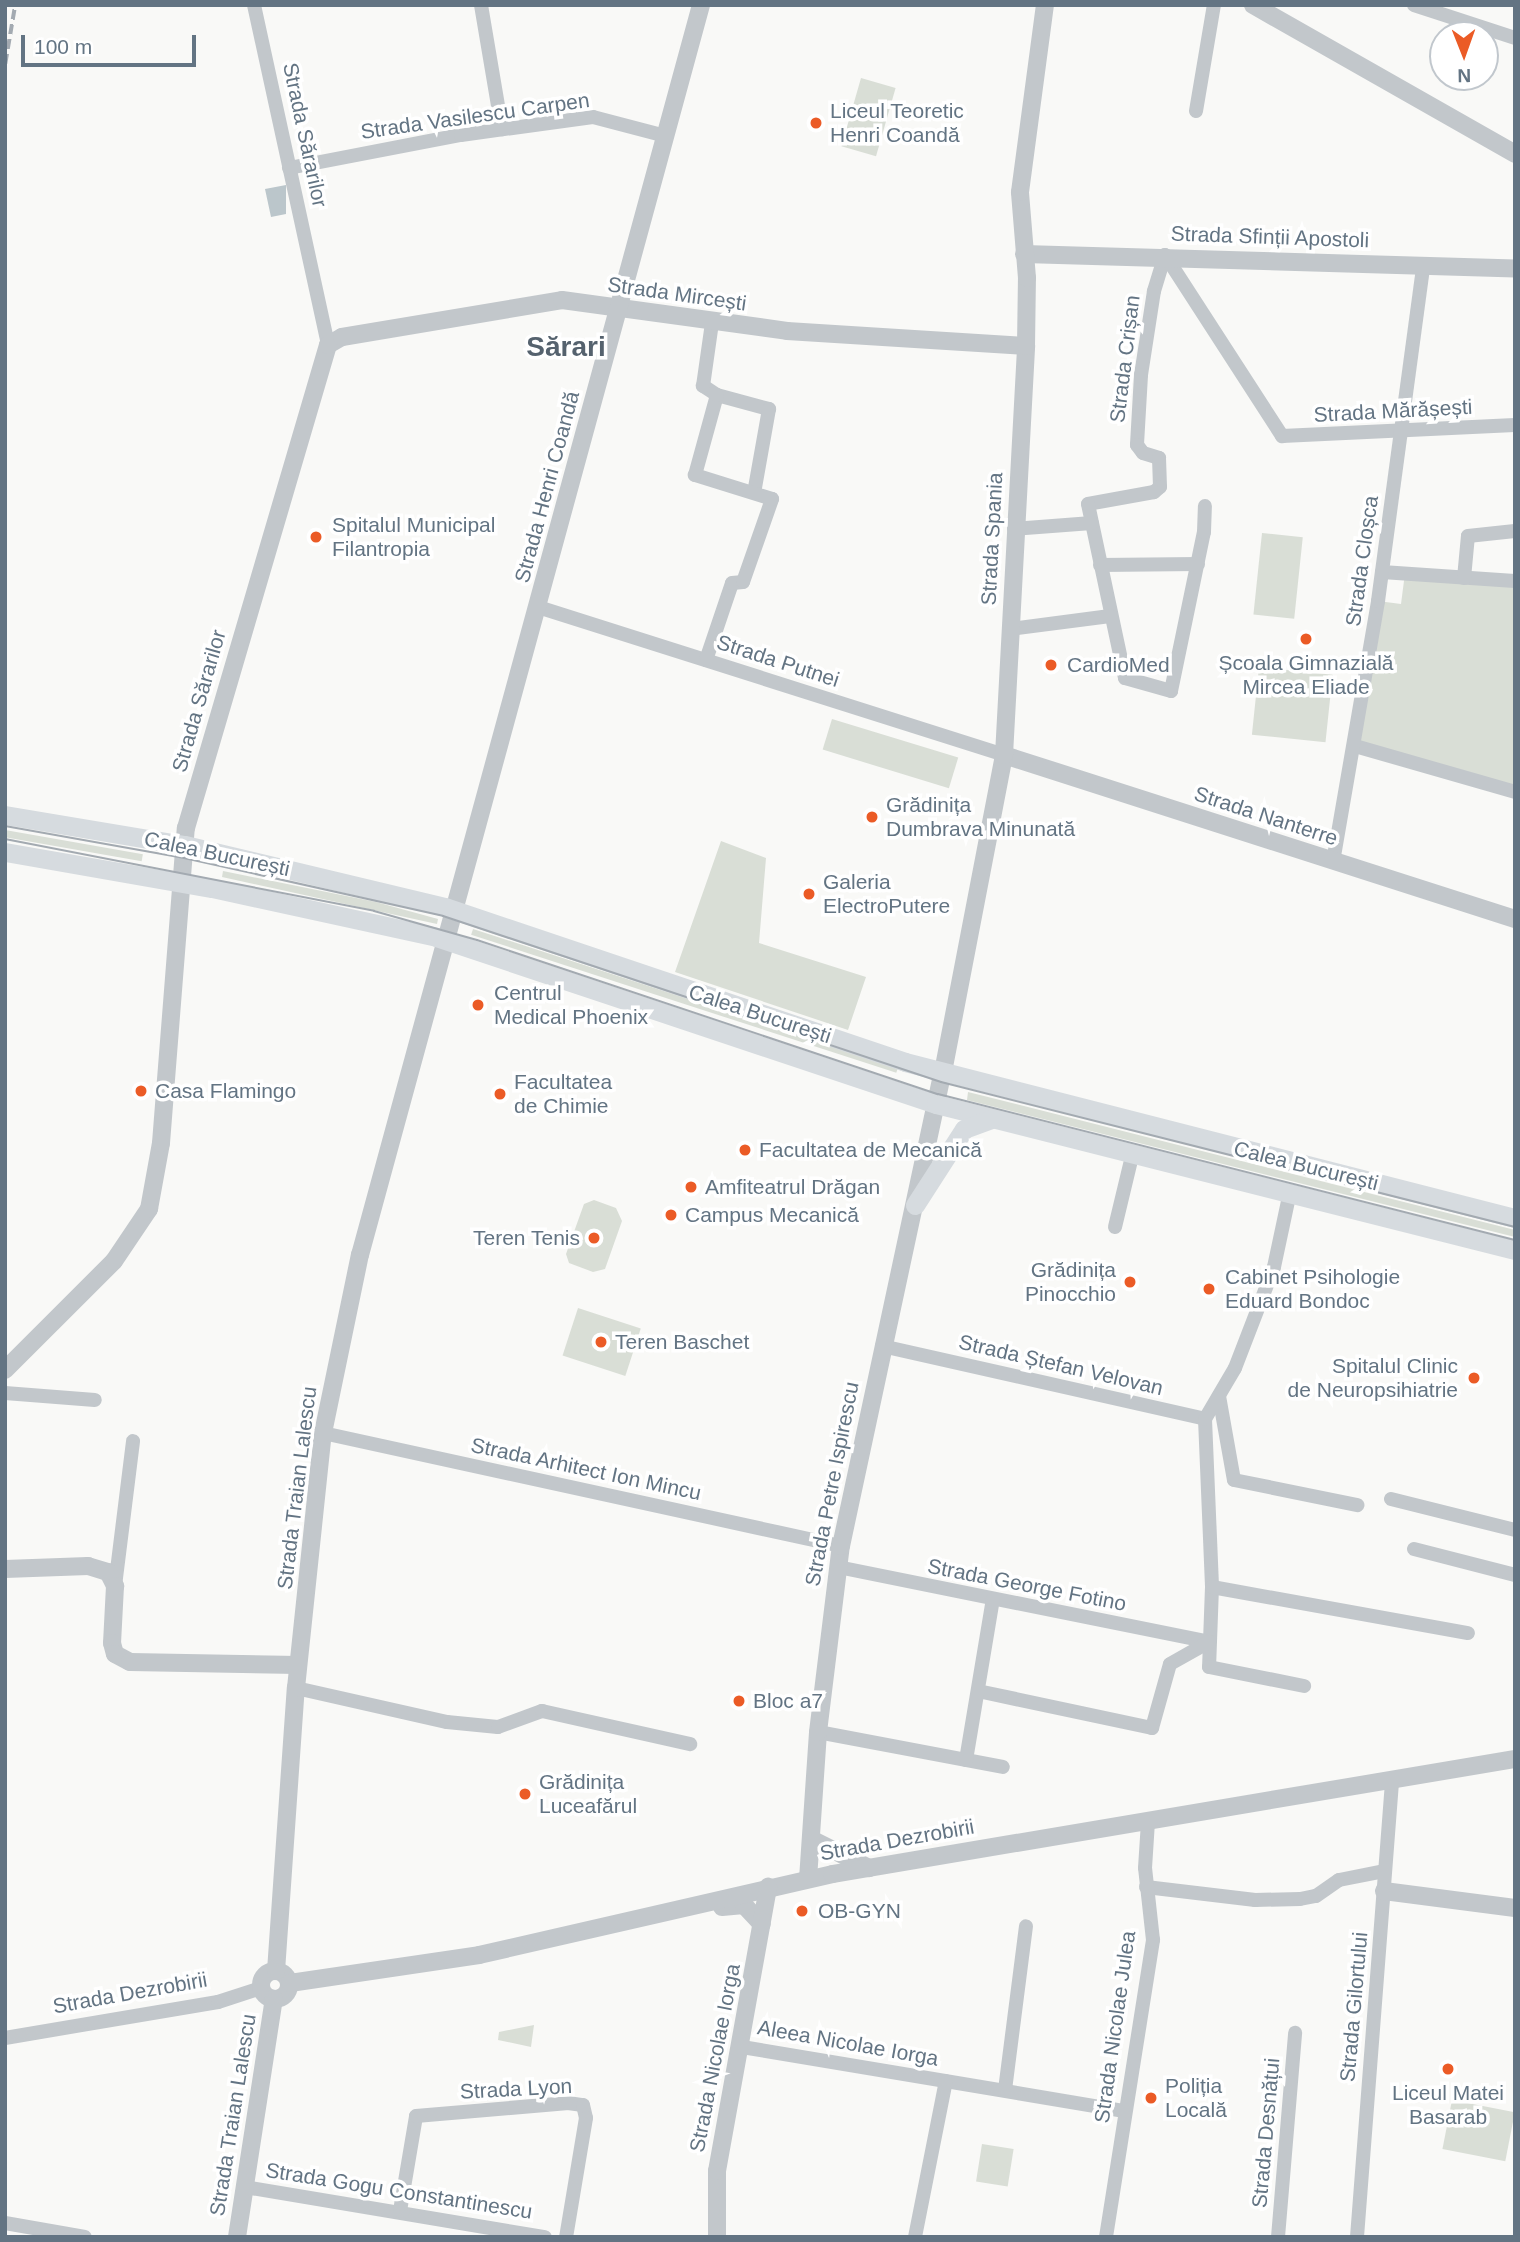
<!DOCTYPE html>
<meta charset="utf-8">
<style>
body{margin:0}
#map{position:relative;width:1520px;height:2242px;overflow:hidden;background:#f9f9f7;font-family:Arial,sans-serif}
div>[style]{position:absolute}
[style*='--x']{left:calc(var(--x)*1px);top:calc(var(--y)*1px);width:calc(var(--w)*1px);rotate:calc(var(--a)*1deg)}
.green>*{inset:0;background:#d9ded6;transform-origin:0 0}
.water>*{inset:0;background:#bbc6cb}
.minor>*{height:14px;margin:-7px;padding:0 7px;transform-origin:7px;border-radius:7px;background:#c2c7cb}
.tertiary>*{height:18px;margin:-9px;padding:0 9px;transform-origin:9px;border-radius:9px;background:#c2c7cb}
.tertiary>.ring{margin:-9px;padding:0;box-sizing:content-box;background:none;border:18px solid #c2c7cb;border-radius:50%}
.secondary>*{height:19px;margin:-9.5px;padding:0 9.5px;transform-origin:9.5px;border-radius:9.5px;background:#d6dbdf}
.tram>*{height:2px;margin:-1px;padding:0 1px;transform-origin:1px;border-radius:1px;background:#a3aab1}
.rail>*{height:3.5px;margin-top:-1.75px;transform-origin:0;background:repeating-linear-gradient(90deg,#a3aab1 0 10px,transparent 0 15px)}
.dots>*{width:19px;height:19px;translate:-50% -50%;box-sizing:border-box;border:4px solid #fff;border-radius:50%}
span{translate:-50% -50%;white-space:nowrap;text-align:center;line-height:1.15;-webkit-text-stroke:7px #fff;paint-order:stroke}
.poi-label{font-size:21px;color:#637483}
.left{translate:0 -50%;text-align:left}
.right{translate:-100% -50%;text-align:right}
.street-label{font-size:21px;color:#637483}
.district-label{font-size:28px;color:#55626e;font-weight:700}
.frame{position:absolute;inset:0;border:7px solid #637483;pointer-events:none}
.north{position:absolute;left:1429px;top:21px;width:70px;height:70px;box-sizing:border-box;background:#fff;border:2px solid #c1c7cd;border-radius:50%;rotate:179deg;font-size:19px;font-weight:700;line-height:28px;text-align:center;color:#637483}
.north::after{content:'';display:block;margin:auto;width:24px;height:32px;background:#eb5b26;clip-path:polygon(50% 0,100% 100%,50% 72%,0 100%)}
.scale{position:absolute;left:21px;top:35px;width:175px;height:32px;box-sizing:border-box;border:4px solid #637483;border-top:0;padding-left:9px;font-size:21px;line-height:24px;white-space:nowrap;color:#637483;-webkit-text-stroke:5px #fff;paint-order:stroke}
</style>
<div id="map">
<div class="green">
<i style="left:861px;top:78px;width:36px;height:71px;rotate:16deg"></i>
<i style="left:1262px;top:533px;width:41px;height:82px;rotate:6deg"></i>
<i style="clip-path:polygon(1405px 573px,1515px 581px,1515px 792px,1355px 746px,1378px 601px,1401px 604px)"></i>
<i style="left:1259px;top:667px;width:74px;height:68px;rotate:6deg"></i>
<i style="left:832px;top:719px;width:132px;height:32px;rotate:17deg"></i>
<i style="left:5px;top:830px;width:140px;height:7px;rotate:10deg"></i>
<i style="clip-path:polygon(721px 841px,766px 858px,759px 943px,866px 977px,848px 1030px,675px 972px)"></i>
<i style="clip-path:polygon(223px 871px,376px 902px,438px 919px,437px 924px,222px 877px)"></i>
<i style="left:473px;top:929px;width:447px;height:6px;rotate:18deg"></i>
<i style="clip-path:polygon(968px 1092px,1515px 1230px,1515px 1237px,967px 1100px)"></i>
<i style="clip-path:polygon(594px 1200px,616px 1208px,622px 1221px,605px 1269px,593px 1272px,569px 1263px,566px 1254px,584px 1204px)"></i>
<i style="left:578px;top:1308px;width:66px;height:50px;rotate:18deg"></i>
<i style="clip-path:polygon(534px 2025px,531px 2047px,498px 2040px,499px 2032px)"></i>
<i style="left:1452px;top:2100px;width:64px;height:50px;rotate:11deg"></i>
<i style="left:982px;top:2144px;width:32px;height:38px;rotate:9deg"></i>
</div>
<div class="water">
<i style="clip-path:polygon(286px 185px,286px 214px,271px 217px,265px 189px)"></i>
</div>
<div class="minor">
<i style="--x:254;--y:5;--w:348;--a:77.7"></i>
<i style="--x:481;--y:5;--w:126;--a:80.4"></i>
<i style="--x:1414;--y:5;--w:106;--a:18.1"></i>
<i style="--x:1196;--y:111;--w:108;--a:-80.4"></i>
<i style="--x:289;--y:168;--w:175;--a:-10.9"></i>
<i style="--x:461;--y:135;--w:133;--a:-7.8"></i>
<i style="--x:593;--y:117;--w:75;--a:14.6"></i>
<i style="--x:1165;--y:255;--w:38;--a:107"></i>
<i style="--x:1154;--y:291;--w:85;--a:98.8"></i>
<i style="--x:1141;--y:375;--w:70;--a:93.3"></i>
<i style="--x:1137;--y:445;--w:10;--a:53"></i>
<i style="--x:1143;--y:453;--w:17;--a:17"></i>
<i style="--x:1159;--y:458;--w:29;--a:88"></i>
<i style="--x:1160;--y:487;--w:8;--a:140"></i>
<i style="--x:1154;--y:492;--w:67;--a:169.7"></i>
<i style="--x:1088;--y:504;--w:178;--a:78"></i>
<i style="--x:1125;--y:678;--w:48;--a:15.8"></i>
<i style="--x:1171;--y:691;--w:162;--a:-78.3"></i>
<i style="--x:1204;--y:532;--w:26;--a:-88"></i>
<i style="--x:1165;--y:255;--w:216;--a:57.1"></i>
<i style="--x:1282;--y:436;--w:233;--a:-2.7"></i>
<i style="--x:717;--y:395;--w:54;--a:15.1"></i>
<i style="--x:769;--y:409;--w:85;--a:100.1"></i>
<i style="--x:1014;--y:529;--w:78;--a:-4.4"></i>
<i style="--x:1100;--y:565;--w:98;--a:-0.6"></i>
<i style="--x:1382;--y:572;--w:133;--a:3.9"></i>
<i style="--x:1464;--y:578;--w:42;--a:-84.6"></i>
<i style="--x:1468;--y:536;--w:47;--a:-6.1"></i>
<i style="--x:538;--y:607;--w:489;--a:17.6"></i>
<i style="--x:1010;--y:629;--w:101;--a:-7.4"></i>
<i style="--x:706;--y:660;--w:81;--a:-71.3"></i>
<i style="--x:732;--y:583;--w:11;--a:-5"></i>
<i style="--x:743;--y:582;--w:88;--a:-70.7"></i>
<i style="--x:772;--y:499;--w:81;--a:-162.7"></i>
<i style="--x:695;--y:475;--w:83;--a:-74.6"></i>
<i style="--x:717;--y:395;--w:17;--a:-147"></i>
<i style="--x:703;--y:386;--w:64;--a:-81.9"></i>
<i style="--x:1355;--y:746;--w:166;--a:16"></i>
<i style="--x:1333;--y:862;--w:265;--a:-80.2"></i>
<i style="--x:1378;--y:601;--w:338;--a:-82.3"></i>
<i style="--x:1115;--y:1227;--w:77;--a:-76.5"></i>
<i style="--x:882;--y:1346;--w:331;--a:12.7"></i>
<i style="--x:5;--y:1393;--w:90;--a:4.4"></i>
<i style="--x:1219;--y:1396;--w:85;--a:79.9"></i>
<i style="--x:1234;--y:1480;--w:126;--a:11.5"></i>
<i style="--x:1205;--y:1419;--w:168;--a:87.6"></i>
<i style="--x:1212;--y:1587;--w:80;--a:92.1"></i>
<i style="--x:1209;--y:1667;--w:97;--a:11.3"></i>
<i style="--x:1205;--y:1419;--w:59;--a:-59.5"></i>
<i style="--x:1235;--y:1368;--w:108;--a:-68.9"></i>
<i style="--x:1274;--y:1267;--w:77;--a:-78"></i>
<i style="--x:323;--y:1433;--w:530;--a:12.31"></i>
<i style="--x:1391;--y:1499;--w:128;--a:14"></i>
<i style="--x:1414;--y:1549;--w:104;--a:14.4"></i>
<i style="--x:838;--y:1567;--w:379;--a:11.4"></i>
<i style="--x:115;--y:1586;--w:146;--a:-82.9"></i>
<i style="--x:1212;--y:1587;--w:260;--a:10.2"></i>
<i style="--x:296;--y:1688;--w:155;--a:12.7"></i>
<i style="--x:447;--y:1722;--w:51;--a:5.6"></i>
<i style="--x:498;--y:1727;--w:47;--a:-20"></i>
<i style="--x:542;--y:1711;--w:152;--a:12.6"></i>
<i style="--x:978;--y:1691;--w:178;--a:12"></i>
<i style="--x:1152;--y:1728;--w:66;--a:-74.3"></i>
<i style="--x:1170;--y:1664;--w:45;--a:-29.4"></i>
<i style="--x:818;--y:1732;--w:188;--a:10.7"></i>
<i style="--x:966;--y:1760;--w:163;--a:-80.5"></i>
<i style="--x:1146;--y:1887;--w:110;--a:6.8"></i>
<i style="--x:1255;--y:1900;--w:45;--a:-1.3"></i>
<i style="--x:1300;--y:1899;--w:16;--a:-11"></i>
<i style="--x:1316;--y:1896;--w:28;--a:-35"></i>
<i style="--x:1339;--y:1880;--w:47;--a:-11.1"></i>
<i style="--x:5;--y:2038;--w:216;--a:-9.6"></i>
<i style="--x:218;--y:2002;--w:45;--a:-18"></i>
<i style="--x:742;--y:2047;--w:388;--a:9.5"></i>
<i style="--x:1005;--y:2090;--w:165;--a:-82.7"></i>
<i style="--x:245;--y:2187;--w:304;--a:9.5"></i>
<i style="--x:400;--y:2211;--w:96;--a:-80.4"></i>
<i style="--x:416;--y:2116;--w:153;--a:-4.9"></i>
<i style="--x:568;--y:2103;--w:15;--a:8"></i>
<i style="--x:583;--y:2105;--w:13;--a:77"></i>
<i style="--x:586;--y:2118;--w:121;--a:99.5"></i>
<i style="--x:5;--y:2223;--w:81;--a:9.9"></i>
<i style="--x:915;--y:2237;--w:159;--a:-78.8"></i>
<i style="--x:1106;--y:2237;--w:301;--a:-81"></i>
<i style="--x:1153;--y:1940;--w:72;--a:-96.3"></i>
<i style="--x:1145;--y:1868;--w:46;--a:-86.3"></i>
<i style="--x:1278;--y:2237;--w:205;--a:-85.2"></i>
<i style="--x:1357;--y:2237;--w:457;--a:-85.6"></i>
</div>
<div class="tertiary">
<i style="--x:1253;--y:5;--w:301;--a:29.6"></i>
<i style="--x:1024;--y:254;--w:491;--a:1.7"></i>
<i style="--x:1004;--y:755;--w:537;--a:17.79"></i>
<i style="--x:5;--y:1370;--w:154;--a:-45"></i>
<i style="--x:114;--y:1261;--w:63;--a:-56.1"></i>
<i style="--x:149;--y:1209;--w:67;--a:-79.7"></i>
<i style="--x:161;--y:1143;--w:316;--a:-85.5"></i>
<i style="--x:186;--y:828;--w:503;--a:-73.62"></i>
<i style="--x:328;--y:345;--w:16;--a:-30"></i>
<i style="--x:342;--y:337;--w:223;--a:-9.5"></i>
<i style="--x:562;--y:300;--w:227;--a:7.8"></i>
<i style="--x:787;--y:331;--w:239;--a:3.6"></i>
<i style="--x:5;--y:1569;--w:83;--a:-2.1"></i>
<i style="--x:88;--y:1566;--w:21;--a:17"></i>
<i style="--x:108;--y:1572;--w:16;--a:63"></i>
<i style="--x:115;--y:1586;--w:57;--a:93"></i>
<i style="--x:112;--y:1643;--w:11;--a:75"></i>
<i style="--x:115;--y:1654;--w:17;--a:28"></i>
<i style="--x:130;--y:1662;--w:168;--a:1"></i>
<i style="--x:811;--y:1839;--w:65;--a:26.6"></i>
<i style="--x:808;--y:1879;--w:147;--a:-86.1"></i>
<i style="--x:818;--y:1732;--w:187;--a:-83"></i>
<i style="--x:841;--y:1546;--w:485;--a:-77.9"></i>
<i style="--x:943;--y:1072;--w:323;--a:-79.1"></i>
<i style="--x:1004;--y:755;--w:410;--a:-86.9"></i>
<i style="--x:1026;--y:346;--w:68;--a:-89.2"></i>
<i style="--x:1027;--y:278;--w:86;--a:-94.7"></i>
<i style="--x:1020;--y:192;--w:189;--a:-82.4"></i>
<i style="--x:1384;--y:1891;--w:132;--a:7.4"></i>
<i style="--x:722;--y:1907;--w:22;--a:-5"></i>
<i style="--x:744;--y:1905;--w:26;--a:47"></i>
<i class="ring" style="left:261px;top:1971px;width:10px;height:10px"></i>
<i style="--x:276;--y:1971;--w:284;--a:-86"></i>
<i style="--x:296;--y:1688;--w:256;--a:-84"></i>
<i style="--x:323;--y:1433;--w:182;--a:-78.3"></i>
<i style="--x:360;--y:1255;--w:1296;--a:-74.74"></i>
<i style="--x:290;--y:1983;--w:191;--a:-8.4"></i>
<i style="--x:479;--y:1955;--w:362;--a:-12.9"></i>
<i style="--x:832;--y:1874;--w:693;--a:-9.56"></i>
<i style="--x:237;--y:2237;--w:241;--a:-81.2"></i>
<i style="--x:717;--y:2237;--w:66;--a:-90"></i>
<i style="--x:717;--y:2171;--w:289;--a:-79.8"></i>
</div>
<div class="secondary">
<i style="--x:5;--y:815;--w:182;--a:9.5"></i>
<i style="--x:185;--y:845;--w:267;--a:13.4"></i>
<i style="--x:445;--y:907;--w:485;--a:18.6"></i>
<i style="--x:905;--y:1062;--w:630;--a:14.35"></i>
<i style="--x:5;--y:852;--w:210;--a:9.9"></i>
<i style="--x:212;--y:888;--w:229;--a:12.3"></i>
<i style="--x:436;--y:937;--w:527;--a:18.47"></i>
<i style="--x:936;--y:1104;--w:597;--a:14.15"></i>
<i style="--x:915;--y:1205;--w:90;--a:-57.2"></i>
<i style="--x:964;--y:1129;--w:29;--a:-20"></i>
</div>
<div class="tram">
<i style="--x:5;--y:826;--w:182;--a:10.1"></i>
<i style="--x:184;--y:858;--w:265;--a:12.6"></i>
<i style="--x:443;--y:916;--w:525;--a:18.43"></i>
<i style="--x:941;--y:1082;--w:592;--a:14.18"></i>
<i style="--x:5;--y:839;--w:376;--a:11"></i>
<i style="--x:374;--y:911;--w:107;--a:15.7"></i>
<i style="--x:477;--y:940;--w:486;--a:18.5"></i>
<i style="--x:938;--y:1094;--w:595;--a:14.2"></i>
</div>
<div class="rail">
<i style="--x:5;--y:64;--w:60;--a:-80.4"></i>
</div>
<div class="dots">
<i style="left:816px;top:123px;background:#eb5b26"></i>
<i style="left:316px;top:537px;background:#eb5b26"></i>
<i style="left:1306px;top:639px;background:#eb5b26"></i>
<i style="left:1051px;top:665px;background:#eb5b26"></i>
<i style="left:872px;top:817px;background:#eb5b26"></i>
<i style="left:809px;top:894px;background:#eb5b26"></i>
<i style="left:478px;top:1005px;background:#eb5b26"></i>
<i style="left:141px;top:1091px;background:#eb5b26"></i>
<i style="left:500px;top:1094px;background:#eb5b26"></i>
<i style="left:745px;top:1150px;background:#eb5b26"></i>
<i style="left:691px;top:1187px;background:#eb5b26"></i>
<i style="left:671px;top:1215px;background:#eb5b26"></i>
<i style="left:594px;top:1238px;background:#eb5b26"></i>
<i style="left:1130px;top:1282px;background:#eb5b26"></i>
<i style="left:1209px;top:1289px;background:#eb5b26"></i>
<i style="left:601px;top:1342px;background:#eb5b26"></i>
<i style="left:1474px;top:1378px;background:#eb5b26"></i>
<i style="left:739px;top:1701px;background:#eb5b26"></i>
<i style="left:525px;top:1794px;background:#eb5b26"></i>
<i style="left:802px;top:1911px;background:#eb5b26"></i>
<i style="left:1448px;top:2069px;background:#eb5b26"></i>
<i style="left:1151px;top:2098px;background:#eb5b26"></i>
</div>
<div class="poi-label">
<span class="left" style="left:830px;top:123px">Liceul Teoretic<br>Henri Coandă</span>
<span class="left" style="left:332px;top:537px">Spitalul Municipal<br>Filantropia</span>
<span style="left:1306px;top:675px">Școala Gimnazială<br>Mircea Eliade</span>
<span class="left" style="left:1067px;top:665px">CardioMed</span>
<span class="left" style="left:886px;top:817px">Grădinița<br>Dumbrava Minunată</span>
<span class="left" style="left:823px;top:894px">Galeria<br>ElectroPutere</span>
<span class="left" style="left:494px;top:1005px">Centrul<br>Medical Phoenix</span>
<span class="left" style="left:514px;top:1094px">Facultatea<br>de Chimie</span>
<span class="left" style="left:155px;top:1091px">Casa Flamingo</span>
<span class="left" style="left:759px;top:1150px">Facultatea de Mecanică</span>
<span class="left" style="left:705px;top:1187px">Amfiteatrul Drăgan</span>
<span class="left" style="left:685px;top:1215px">Campus Mecanică</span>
<span class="right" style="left:580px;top:1238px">Teren Tenis</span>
<span class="right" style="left:1116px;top:1282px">Grădinița<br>Pinocchio</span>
<span class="left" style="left:1225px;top:1289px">Cabinet Psihologie<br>Eduard Bondoc</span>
<span class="left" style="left:615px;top:1342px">Teren Baschet</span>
<span class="right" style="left:1458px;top:1378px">Spitalul Clinic<br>de Neuropsihiatrie</span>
<span class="left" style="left:753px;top:1701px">Bloc a7</span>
<span class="left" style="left:539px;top:1794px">Grădinița<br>Luceafărul</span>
<span class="left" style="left:818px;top:1911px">OB-GYN</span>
<span class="left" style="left:1165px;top:2098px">Poliția<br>Locală</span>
<span style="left:1448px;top:2105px">Liceul Matei<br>Basarab</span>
</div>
<div class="street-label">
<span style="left:475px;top:116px;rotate:-8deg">Strada Vasilescu Carpen</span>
<span style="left:305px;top:135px;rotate:78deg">Strada Sărarilor</span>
<span style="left:1270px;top:237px;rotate:2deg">Strada Sfinții Apostoli</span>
<span style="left:677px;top:294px;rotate:8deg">Strada Mircești</span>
<span style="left:1125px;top:359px;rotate:-83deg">Strada Crișan</span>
<span style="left:1393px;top:411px;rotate:-3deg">Strada Mărășești</span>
<span style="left:547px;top:487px;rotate:-75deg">Strada Henri Coandă</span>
<span style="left:992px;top:539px;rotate:-87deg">Strada Spania</span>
<span style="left:1362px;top:561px;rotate:-82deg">Strada Cloșca</span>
<span style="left:778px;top:661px;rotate:18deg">Strada Putnei</span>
<span style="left:199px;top:701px;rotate:-74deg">Strada Sărarilor</span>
<span style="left:1266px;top:816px;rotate:18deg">Strada Nanterre</span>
<span style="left:217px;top:854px;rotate:12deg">Calea București</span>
<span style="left:760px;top:1014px;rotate:18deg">Calea București</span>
<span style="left:1306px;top:1166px;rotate:14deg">Calea București</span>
<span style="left:1061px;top:1365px;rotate:13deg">Strada Ștefan Velovan</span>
<span style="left:586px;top:1469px;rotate:12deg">Strada Arhitect Ion Mincu</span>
<span style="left:832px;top:1484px;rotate:-79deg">Strada Petre Ispirescu</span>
<span style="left:297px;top:1488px;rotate:-83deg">Strada Traian Lalescu</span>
<span style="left:1027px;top:1585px;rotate:11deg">Strada George Fotino</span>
<span style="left:897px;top:1840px;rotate:-10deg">Strada Dezrobirii</span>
<span style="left:130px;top:1993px;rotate:-10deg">Strada Dezrobirii</span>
<span style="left:1354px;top:2007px;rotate:-85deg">Strada Gilortului</span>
<span style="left:1115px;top:2027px;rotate:-82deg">Strada Nicolae Julea</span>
<span style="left:848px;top:2043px;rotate:10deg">Aleea Nicolae Iorga</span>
<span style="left:715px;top:2058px;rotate:-79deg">Strada Nicolae Iorga</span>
<span style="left:516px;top:2089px;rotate:-3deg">Strada Lyon</span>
<span style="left:233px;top:2115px;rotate:-81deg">Strada Traian Lalescu</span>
<span style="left:1266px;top:2133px;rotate:-85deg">Strada Desnățui</span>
<span style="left:399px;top:2191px;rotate:9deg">Strada Gogu Constantinescu</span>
</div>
<div class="district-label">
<span style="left:566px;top:347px">Sărari</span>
</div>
<div class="frame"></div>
<div class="north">N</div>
<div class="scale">100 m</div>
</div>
